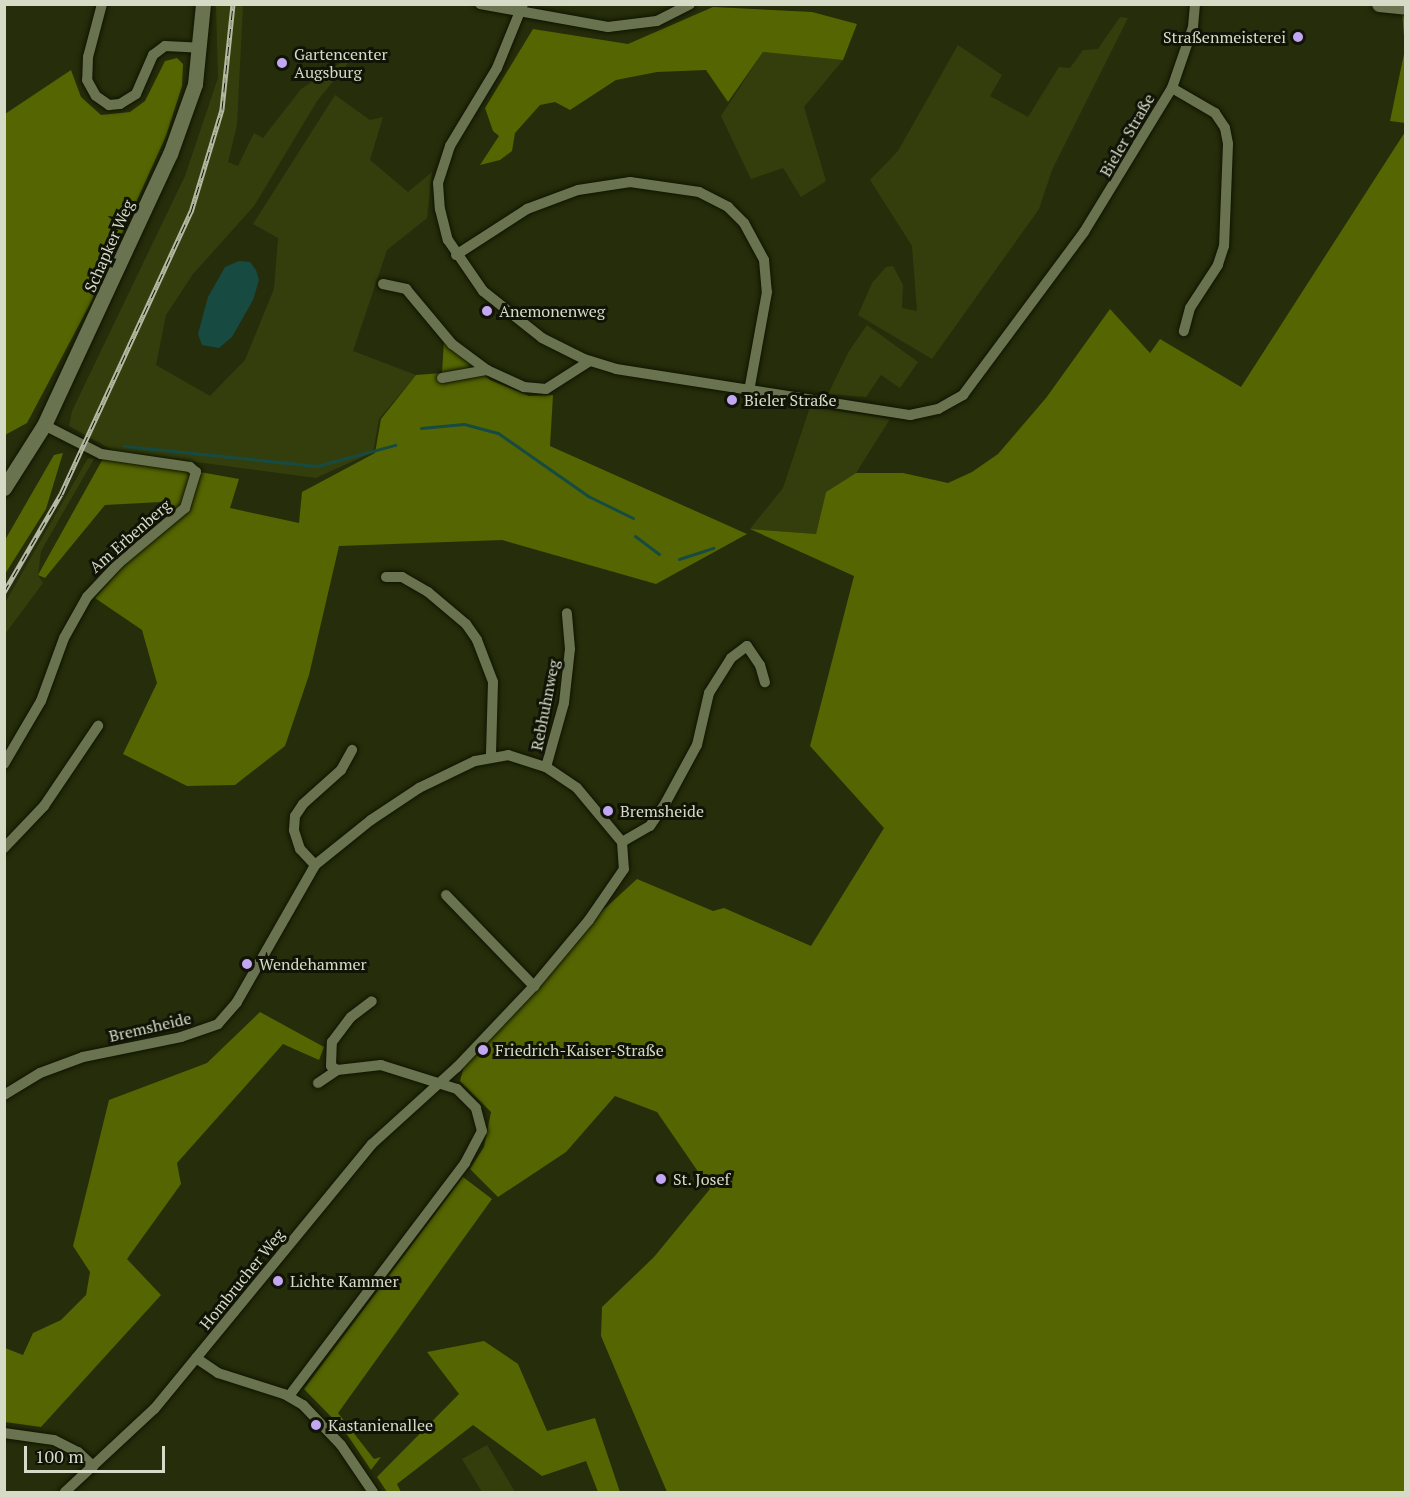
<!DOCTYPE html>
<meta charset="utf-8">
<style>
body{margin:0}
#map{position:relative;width:1410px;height:1497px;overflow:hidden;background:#262d0a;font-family:"PT Serif",serif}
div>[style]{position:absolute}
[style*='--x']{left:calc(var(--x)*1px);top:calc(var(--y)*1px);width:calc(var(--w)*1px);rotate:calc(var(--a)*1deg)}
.green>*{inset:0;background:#343e0d}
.forest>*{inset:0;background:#556502}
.water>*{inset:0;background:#174b42}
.stream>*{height:3px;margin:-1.5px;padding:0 1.5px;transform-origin:1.5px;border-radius:1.5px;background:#174b42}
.roads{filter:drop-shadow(0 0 2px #0f1400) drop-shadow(0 0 2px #0f1400)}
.street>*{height:10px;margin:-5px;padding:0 5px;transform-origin:5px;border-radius:5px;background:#6a734f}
.secondary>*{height:15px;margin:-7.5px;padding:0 7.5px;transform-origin:7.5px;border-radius:7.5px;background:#6a734f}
.rail>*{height:5px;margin-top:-2.5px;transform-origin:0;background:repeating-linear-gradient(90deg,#101306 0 9px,#b4baa3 0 18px);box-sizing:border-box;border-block:2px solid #b4baa3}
.dots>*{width:16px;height:16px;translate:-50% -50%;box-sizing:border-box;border:3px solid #101306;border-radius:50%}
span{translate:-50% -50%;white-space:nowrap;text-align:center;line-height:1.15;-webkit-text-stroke:6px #101306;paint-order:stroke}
.poi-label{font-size:16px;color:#d5dbc7}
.right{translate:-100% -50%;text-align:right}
.left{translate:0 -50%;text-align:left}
.street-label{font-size:16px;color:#d5dbc7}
.frame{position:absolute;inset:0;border:6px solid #d5dbc7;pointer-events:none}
.scale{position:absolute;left:24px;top:1446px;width:141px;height:27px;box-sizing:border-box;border:3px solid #d5dbc7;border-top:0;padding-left:8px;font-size:18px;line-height:21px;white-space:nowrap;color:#d5dbc7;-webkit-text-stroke:4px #101306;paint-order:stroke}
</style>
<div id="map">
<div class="green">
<i style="clip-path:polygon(216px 5px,243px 5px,237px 125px,228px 162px,238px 166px,254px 133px,263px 138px,301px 89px,357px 52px,317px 101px,254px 206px,193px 274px,166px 315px,156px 365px,210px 396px,245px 360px,274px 289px,278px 238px,253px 224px,335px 95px,370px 120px,383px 117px,370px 160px,408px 192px,432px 172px,427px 218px,387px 250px,353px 351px,416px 375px,379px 419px,373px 452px,316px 478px,114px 451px,69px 426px,72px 411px,185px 176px,218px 78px)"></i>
<i style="clip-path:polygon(1120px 17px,1128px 18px,1052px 170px,1039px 209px,932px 359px,858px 315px,872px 283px,886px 267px,893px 266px,903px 285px,902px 308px,917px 311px,912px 246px,870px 180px,898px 151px,958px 45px,1002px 75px,990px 96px,1028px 117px,1059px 67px,1070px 68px,1083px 50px,1098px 49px)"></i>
<i style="clip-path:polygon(763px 52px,843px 60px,804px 107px,826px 181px,801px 197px,783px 168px,751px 179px,721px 116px)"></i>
<i style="clip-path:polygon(867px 325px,918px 362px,900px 388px,881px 375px,866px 397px,828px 394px,849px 351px)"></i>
<i style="clip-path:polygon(810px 407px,890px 419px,856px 473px,826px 492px,816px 534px,750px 529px,783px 488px)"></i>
<i style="clip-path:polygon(88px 458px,94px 459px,41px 551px,38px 575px,43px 583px,5px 634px,5px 603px)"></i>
<i style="clip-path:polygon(487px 1445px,515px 1492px,482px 1492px,462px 1459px)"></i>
</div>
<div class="forest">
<i style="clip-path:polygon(713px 7px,812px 12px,857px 24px,843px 60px,763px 52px,728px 102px,706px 70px,657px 72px,616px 80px,570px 110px,555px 102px,540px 105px,515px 133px,512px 151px,500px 160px,480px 165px,499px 136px,493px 131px,485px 108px,533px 29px,628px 44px)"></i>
<i style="clip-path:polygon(1402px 12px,1405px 12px,1405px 123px,1390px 121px,1405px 49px)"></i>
<i style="clip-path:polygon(177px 58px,183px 64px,182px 86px,166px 136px,91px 302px,27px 423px,5px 435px,5px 114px,71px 70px,81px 97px,101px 115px,130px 112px,145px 101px,165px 61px)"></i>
<i style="clip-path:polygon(1405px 132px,1405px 1492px,667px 1492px,601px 1336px,602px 1307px,654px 1257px,710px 1189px,657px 1112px,615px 1096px,566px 1152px,498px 1197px,470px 1169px,484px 1147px,491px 1112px,460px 1081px,464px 1066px,539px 988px,601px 912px,637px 879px,713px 911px,724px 908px,811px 946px,884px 828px,810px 746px,854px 576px,750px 529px,816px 534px,826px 492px,856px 473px,903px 473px,948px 483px,972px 472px,998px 454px,1046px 398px,1110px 309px,1150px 353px,1160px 339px,1241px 387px)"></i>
<i style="clip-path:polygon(444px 341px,490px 380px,529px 396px,553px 395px,550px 446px,747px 534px,656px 584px,502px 540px,339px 546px,309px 675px,285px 746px,235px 785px,187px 786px,123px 754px,157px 683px,142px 630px,95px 598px,162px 522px,161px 502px,105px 505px,45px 578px,38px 575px,105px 455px,239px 479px,230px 508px,299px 523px,302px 492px,375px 453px,381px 419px,416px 375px,442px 373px)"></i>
<i style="clip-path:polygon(63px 453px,46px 509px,5px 574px,5px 540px,54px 455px)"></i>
<i style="clip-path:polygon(260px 1012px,324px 1047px,319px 1060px,283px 1044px,177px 1163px,181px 1184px,127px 1259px,161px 1295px,41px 1427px,5px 1422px,5px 1348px,23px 1355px,33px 1333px,61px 1320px,86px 1295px,90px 1272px,73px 1246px,109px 1100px,207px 1063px)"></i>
<i style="clip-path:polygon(463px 1177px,492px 1199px,338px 1413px,374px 1459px,381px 1457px,371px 1470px,344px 1430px,304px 1389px)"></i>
<i style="clip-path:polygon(484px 1341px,518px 1364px,547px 1431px,595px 1418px,620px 1492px,598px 1492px,586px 1461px,542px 1476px,473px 1425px,397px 1484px,401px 1492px,387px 1492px,377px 1477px,459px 1394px,427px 1352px)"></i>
</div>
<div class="water">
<i style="clip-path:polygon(239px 261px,250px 262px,256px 270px,259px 280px,253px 300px,232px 337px,219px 348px,202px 345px,198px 334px,208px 297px,225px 267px)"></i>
</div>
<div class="stream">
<i style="--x:421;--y:428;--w:43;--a:-5.3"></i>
<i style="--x:464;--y:424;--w:35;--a:15"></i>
<i style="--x:498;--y:433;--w:110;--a:35"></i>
<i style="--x:588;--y:496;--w:50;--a:26.1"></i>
<i style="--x:124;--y:446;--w:194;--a:5.9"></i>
<i style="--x:317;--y:466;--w:81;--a:-15.1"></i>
<i style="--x:635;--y:536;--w:30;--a:37"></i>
<i style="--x:679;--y:559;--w:36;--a:-18"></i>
</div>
<div class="roads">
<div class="street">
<i style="--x:102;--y:4;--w:55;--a:104.8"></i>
<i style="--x:88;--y:57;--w:23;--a:92"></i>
<i style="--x:87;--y:80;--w:18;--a:61"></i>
<i style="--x:96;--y:96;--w:16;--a:35"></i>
<i style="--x:109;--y:105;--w:11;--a:-5"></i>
<i style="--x:120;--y:104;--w:19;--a:-32"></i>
<i style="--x:136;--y:94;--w:43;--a:-66.4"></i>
<i style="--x:153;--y:55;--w:15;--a:-37"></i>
<i style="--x:165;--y:46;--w:35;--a:3"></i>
<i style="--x:480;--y:4;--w:130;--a:10.2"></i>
<i style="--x:608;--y:27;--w:49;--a:-7"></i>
<i style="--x:657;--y:21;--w:37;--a:-27"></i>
<i style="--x:523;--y:4;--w:69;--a:112.1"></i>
<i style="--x:497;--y:68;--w:91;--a:121.1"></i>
<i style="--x:450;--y:146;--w:39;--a:108"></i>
<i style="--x:438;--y:183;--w:26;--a:86"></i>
<i style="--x:440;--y:209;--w:32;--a:76"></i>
<i style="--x:448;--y:240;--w:62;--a:55.5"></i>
<i style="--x:483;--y:291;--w:75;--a:38.5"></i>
<i style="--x:542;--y:338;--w:47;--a:26.6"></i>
<i style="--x:584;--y:359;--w:34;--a:17"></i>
<i style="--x:616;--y:369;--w:298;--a:8.9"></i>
<i style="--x:910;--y:415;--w:29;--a:-12"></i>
<i style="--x:938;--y:409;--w:29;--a:-29"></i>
<i style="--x:963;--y:395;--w:203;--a:-53.4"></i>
<i style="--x:1084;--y:232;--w:169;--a:-58.6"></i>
<i style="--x:1172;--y:88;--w:65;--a:-71"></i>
<i style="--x:1193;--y:27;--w:23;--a:-85"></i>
<i style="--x:1172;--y:88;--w:50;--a:30.2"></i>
<i style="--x:1215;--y:113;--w:18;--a:56"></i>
<i style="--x:1225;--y:128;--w:16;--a:79"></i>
<i style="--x:1228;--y:144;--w:102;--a:92.2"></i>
<i style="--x:1224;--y:246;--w:20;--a:108"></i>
<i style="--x:1218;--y:265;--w:51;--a:123.1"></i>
<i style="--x:1190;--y:308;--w:24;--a:105"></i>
<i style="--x:456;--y:255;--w:85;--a:-32.9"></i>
<i style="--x:527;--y:209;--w:54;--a:-20.4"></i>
<i style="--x:578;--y:190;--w:53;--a:-8.7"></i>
<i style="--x:630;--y:182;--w:70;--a:8.2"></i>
<i style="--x:699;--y:192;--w:33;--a:27"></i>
<i style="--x:728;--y:207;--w:23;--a:45"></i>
<i style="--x:744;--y:223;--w:42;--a:61.6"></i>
<i style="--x:764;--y:260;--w:32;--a:85"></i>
<i style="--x:767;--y:292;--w:101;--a:100.3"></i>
<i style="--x:383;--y:284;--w:24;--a:12"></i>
<i style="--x:406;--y:289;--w:72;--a:50.1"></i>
<i style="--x:452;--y:344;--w:44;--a:36.6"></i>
<i style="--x:442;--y:378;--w:46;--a:-10.1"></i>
<i style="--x:487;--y:370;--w:41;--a:24.7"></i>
<i style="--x:524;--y:387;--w:22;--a:5"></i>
<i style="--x:546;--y:389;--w:52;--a:-32.5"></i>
<i style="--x:386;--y:577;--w:16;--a:0"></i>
<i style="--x:402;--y:577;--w:30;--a:30"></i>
<i style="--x:428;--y:592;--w:50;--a:40.1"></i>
<i style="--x:466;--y:624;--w:19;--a:55"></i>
<i style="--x:477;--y:640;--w:45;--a:69.1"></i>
<i style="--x:493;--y:682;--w:73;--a:91.6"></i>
<i style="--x:4;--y:764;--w:73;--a:-59.6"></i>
<i style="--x:41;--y:701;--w:67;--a:-69.9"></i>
<i style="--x:64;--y:638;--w:47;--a:-60.7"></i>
<i style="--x:87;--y:597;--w:47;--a:-46.7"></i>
<i style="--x:119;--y:563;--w:86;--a:-39.8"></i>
<i style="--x:185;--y:508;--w:38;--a:-73"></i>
<i style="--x:196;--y:472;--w:8;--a:-140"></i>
<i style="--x:190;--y:467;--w:90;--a:-171.7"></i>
<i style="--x:101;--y:454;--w:64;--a:-153"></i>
<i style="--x:546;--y:767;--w:66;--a:-74.3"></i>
<i style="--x:564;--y:703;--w:54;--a:-83.7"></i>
<i style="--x:570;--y:649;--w:36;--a:-95"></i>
<i style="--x:622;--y:842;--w:32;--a:-30"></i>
<i style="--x:650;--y:826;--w:29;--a:-56"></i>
<i style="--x:666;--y:802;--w:65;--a:-61.5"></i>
<i style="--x:697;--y:745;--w:53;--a:-77"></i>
<i style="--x:709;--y:693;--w:41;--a:-57.8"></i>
<i style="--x:731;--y:658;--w:20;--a:-37"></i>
<i style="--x:747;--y:646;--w:23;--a:56"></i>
<i style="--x:760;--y:665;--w:18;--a:74"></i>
<i style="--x:4;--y:848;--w:58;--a:-46.4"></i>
<i style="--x:44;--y:806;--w:97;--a:-56"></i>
<i style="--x:315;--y:865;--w:22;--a:-133"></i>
<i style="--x:300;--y:849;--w:20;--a:-108"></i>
<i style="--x:294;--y:830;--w:14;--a:-86"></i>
<i style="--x:295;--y:816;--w:14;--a:-56"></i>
<i style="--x:303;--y:804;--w:51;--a:-41.8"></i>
<i style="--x:341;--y:770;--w:23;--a:-61"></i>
<i style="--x:446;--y:895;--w:127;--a:46"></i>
<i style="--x:318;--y:1083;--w:23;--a:-34"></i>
<i style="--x:4;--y:1095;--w:42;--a:-31.4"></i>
<i style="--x:40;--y:1073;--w:46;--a:-20.4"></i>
<i style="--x:83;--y:1057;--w:100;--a:-11.5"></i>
<i style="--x:181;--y:1037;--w:39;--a:-19"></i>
<i style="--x:218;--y:1024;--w:29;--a:-49"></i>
<i style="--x:237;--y:1002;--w:158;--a:-60.3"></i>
<i style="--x:315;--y:865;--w:72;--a:-38.8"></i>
<i style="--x:371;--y:820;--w:58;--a:-33.7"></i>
<i style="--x:419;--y:788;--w:62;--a:-25.7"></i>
<i style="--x:475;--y:761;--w:34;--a:-10"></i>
<i style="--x:508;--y:755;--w:40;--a:18"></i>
<i style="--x:546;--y:767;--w:37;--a:34"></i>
<i style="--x:577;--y:788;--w:70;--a:50.2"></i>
<i style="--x:622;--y:842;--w:27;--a:86"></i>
<i style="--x:624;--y:869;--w:62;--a:124.5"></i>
<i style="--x:589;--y:920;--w:86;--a:129.8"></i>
<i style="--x:534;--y:986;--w:112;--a:133.5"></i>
<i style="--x:457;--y:1067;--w:115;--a:137.8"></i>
<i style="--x:372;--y:1144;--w:343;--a:129.4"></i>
<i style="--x:154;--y:1409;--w:122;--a:137"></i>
<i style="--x:196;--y:1358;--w:27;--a:34"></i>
<i style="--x:218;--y:1373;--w:69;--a:17.7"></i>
<i style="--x:284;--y:1394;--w:22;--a:30"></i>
<i style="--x:303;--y:1405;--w:55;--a:46.5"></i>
<i style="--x:341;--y:1445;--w:57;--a:55.8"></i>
<i style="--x:289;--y:1396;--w:292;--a:-52.9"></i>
<i style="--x:465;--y:1163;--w:36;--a:-62"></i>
<i style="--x:482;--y:1131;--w:24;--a:-105"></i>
<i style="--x:476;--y:1108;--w:27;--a:-135"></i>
<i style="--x:457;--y:1089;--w:80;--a:-162.5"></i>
<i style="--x:381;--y:1065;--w:44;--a:173.5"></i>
<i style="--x:337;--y:1070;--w:7;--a:-146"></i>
<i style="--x:331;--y:1066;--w:24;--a:-88"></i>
<i style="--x:332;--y:1042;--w:31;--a:-53"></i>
<i style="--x:351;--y:1017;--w:26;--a:-37"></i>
<i style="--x:4;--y:1433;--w:50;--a:8"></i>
<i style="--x:54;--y:1440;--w:27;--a:27"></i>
<i style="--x:78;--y:1452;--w:21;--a:43"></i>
</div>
<div class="secondary">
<i style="--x:1379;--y:4;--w:27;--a:6"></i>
<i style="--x:4;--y:488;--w:75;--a:-57.6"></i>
<i style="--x:44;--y:425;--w:299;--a:-65.1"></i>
<i style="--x:170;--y:154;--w:74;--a:-70.3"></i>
<i style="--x:195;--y:84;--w:80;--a:-84.3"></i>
</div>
</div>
<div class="rail">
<i style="--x:4;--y:592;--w:113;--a:-59.8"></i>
<i style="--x:61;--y:494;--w:311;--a:-65.3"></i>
<i style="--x:191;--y:212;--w:108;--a:-73.2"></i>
<i style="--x:222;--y:109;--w:106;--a:-84"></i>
</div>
<div class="dots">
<i style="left:1298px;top:37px;background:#c2a8f2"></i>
<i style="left:282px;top:63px;background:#c2a8f2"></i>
<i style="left:487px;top:311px;background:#c2a8f2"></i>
<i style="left:732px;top:400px;background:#c2a8f2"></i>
<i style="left:608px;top:811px;background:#c2a8f2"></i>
<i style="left:247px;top:964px;background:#c2a8f2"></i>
<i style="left:483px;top:1050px;background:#c2a8f2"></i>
<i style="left:661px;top:1179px;background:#c2a8f2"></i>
<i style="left:278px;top:1281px;background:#c2a8f2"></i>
<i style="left:316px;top:1425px;background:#c2a8f2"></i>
</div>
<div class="poi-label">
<span class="right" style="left:1286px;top:37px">Straßenmeisterei</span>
<span class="left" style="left:294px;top:63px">Gartencenter<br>Augsburg</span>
<span class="left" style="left:499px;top:311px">Anemonenweg</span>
<span class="left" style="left:744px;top:400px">Bieler Straße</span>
<span class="left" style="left:620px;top:811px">Bremsheide</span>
<span class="left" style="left:259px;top:964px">Wendehammer</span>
<span class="left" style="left:495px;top:1050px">Friedrich-Kaiser-Straße</span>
<span class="left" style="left:673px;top:1179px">St. Josef</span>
<span class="left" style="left:290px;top:1281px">Lichte Kammer</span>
<span class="left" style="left:328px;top:1425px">Kastanienallee</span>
</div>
<div class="street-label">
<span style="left:1127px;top:135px;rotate:-60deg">Bieler Straße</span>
<span style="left:109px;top:246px;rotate:-66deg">Schapker Weg</span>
<span style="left:130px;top:536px;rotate:-41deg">Am Erbenberg</span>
<span style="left:545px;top:705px;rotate:-79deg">Rebhuhnweg</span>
<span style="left:150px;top:1027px;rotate:-13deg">Bremsheide</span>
<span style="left:242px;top:1279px;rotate:-51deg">Hombrucher Weg</span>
</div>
<div class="frame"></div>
<div class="scale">100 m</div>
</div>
